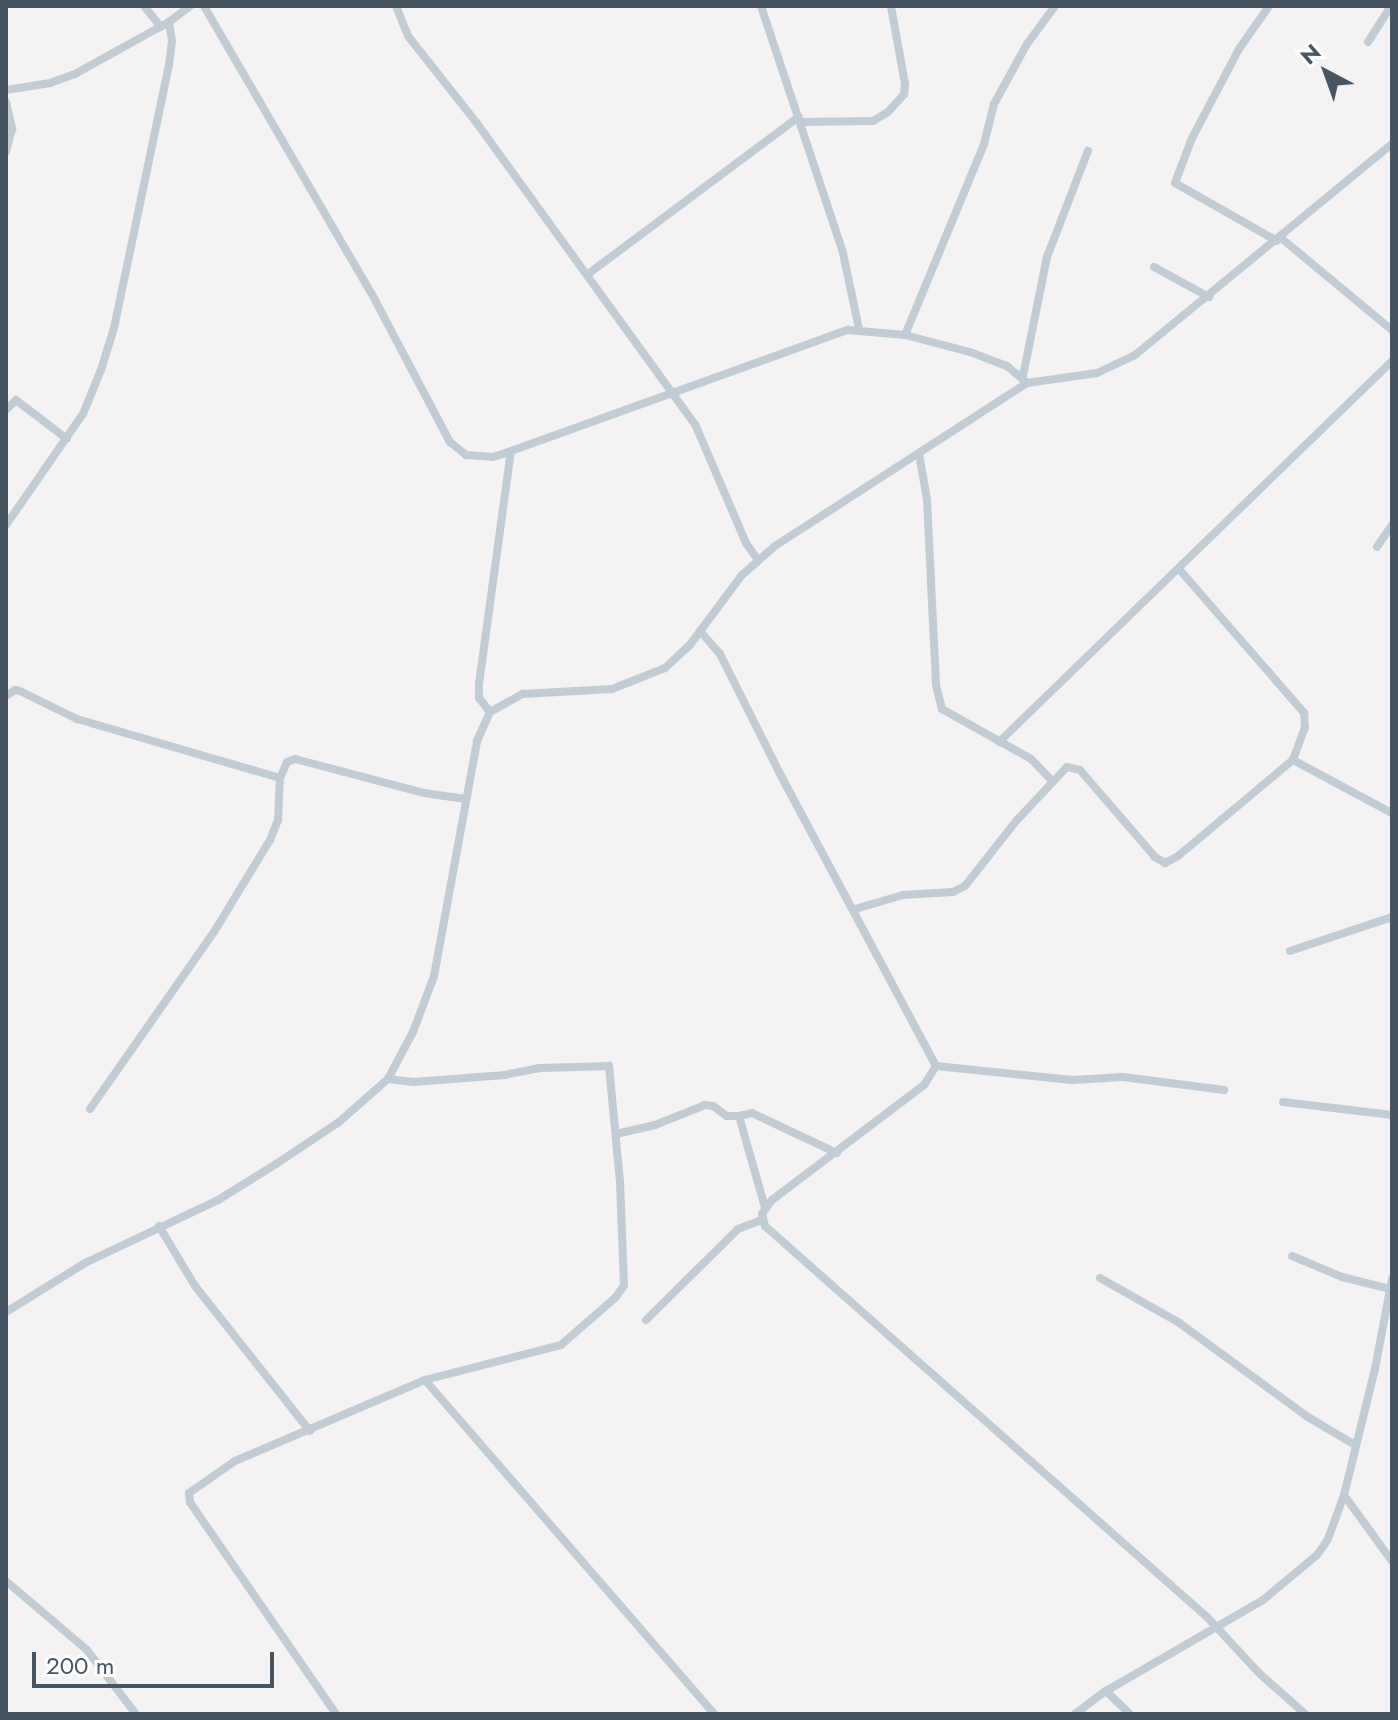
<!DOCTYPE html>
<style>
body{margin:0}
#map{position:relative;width:1398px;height:1720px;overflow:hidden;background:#f4f2f2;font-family:Jost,sans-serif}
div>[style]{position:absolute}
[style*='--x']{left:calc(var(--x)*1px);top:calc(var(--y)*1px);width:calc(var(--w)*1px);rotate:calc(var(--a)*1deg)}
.minor>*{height:8px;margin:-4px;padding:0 4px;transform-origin:4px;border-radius:4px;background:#c1ccd5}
span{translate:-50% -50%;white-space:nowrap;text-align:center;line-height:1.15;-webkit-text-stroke:6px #fff;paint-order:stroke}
.frame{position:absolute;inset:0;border:8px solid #475562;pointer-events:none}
.north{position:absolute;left:1286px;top:32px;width:80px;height:80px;-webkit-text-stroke:6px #fff;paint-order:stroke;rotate:319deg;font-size:22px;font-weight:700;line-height:32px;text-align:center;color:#475562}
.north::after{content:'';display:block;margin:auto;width:28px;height:36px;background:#475562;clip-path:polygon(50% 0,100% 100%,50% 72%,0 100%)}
.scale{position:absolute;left:32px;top:1652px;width:242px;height:36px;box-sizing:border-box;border:4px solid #475562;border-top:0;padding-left:10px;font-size:24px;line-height:28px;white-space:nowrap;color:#475562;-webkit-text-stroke:6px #fff;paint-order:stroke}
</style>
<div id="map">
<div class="minor">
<i style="--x:144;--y:6;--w:27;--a:51"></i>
<i style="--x:204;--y:6;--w:340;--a:59.8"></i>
<i style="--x:375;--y:300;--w:161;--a:62.2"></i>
<i style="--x:450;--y:442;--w:21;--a:39"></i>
<i style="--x:466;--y:455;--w:27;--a:4"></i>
<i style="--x:493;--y:457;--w:19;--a:-18"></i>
<i style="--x:511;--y:451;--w:358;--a:-19.8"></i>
<i style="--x:848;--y:330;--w:57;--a:5"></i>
<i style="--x:905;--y:335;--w:67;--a:14.7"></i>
<i style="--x:970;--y:352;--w:40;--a:21"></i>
<i style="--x:1007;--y:366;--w:26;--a:40"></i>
<i style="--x:396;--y:6;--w:32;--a:68"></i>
<i style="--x:408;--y:36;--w:110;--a:51.7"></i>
<i style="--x:476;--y:122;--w:373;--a:54.1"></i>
<i style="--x:695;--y:424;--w:129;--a:66.8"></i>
<i style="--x:746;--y:543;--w:21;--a:55"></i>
<i style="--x:761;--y:6;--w:260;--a:71.6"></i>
<i style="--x:843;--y:253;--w:78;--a:78.1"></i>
<i style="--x:1269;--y:6;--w:52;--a:124.9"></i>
<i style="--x:1239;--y:49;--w:101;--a:117.8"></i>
<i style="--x:1192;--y:138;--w:48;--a:110.7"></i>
<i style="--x:1175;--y:183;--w:117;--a:29.6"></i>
<i style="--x:1368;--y:42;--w:43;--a:-57.4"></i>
<i style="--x:6;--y:90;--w:45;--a:-9"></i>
<i style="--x:50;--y:83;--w:27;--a:-20"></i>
<i style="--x:75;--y:74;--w:107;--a:-29"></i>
<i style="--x:169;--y:22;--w:26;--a:-37"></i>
<i style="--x:6;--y:102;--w:28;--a:77"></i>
<i style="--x:12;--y:129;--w:24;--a:105"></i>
<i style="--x:801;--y:122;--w:72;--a:-0.8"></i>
<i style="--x:873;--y:121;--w:17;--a:-31"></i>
<i style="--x:888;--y:112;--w:24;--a:-48"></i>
<i style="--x:904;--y:94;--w:10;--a:-84"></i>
<i style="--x:905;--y:84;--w:79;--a:-100.2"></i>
<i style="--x:1281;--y:238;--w:144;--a:39.7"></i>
<i style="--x:1154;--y:267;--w:63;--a:28.6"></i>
<i style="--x:588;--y:274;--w:263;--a:-36.7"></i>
<i style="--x:905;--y:335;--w:207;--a:-67.5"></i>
<i style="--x:984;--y:144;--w:41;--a:-76"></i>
<i style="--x:994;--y:104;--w:68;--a:-61.2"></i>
<i style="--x:1027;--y:44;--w:47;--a:-53.6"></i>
<i style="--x:1023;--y:376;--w:121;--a:-78.6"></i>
<i style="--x:1047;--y:257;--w:114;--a:-68.9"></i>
<i style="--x:6;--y:410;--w:14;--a:-45"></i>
<i style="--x:16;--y:400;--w:64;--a:37.4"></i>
<i style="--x:919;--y:453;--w:48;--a:80.3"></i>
<i style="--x:927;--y:500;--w:185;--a:87.2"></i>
<i style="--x:936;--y:685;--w:25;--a:76"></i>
<i style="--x:942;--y:709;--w:102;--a:29.3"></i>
<i style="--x:1031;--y:759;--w:30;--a:46"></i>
<i style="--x:6;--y:525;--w:135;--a:-55.3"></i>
<i style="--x:83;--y:414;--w:48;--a:-67.8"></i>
<i style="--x:101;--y:370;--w:44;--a:-72.8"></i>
<i style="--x:114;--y:328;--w:269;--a:-78.2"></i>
<i style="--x:169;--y:65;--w:24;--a:-83"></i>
<i style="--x:172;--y:41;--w:19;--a:-99"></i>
<i style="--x:1377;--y:547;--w:27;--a:-56"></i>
<i style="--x:1179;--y:569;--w:191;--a:49"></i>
<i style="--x:1304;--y:713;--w:14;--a:86"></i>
<i style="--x:1305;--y:727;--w:35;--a:110"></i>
<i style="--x:1293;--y:760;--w:112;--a:28.2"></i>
<i style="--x:700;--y:631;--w:30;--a:49"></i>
<i style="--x:720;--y:654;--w:132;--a:63.4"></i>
<i style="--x:779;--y:772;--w:333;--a:61.9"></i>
<i style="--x:936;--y:1066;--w:22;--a:122"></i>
<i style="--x:924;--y:1085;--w:191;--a:142.9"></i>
<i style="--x:772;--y:1200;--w:17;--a:126"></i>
<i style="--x:762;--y:1214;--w:12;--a:76"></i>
<i style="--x:765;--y:1226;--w:590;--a:41.5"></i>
<i style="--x:1207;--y:1617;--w:78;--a:47.1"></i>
<i style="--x:1260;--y:1674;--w:60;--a:41.6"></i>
<i style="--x:6;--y:696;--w:11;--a:-34"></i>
<i style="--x:15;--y:690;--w:5;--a:11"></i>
<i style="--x:20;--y:691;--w:64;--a:26.2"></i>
<i style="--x:77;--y:719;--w:211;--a:16.2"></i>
<i style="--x:280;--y:778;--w:17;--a:-66"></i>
<i style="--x:287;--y:762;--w:9;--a:-21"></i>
<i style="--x:295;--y:759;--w:133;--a:14.8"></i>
<i style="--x:424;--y:793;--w:42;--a:8.1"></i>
<i style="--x:490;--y:712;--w:18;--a:-128"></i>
<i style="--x:479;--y:698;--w:14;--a:-90"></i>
<i style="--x:479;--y:684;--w:235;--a:-82.2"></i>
<i style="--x:999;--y:742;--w:547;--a:-44.11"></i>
<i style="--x:855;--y:909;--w:50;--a:-16.3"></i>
<i style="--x:903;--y:895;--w:50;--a:-3.4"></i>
<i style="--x:953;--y:892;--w:13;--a:-27"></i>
<i style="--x:965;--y:886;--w:84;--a:-51.8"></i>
<i style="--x:1017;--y:820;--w:73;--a:-46.7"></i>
<i style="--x:1067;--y:767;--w:13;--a:13"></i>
<i style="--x:1080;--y:770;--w:115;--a:49.2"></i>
<i style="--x:1155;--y:857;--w:12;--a:31"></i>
<i style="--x:1165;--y:863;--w:15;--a:-28"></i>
<i style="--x:1178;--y:856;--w:150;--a:-39.9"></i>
<i style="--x:1290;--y:951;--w:108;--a:-18.4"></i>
<i style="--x:936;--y:1066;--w:137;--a:5.9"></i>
<i style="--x:1072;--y:1080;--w:51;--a:-3.4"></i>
<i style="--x:1123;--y:1077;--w:102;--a:7.3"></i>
<i style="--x:1283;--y:1102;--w:110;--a:6.8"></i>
<i style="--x:90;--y:1109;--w:216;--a:-55"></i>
<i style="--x:214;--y:932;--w:108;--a:-58.7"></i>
<i style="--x:270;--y:840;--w:22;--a:-68"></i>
<i style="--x:278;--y:820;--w:42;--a:-87.3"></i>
<i style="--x:739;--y:1116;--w:13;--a:-13"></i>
<i style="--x:752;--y:1113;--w:94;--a:25.2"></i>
<i style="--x:616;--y:1134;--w:40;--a:-13"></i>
<i style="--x:655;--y:1125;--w:54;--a:-21.8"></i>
<i style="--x:705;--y:1105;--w:8;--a:7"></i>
<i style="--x:713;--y:1106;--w:17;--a:36"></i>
<i style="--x:727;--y:1116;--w:12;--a:0"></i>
<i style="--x:739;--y:1116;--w:95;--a:74.1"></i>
<i style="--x:159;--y:1226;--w:70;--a:59"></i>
<i style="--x:195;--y:1286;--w:185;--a:51.6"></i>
<i style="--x:1292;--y:1256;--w:54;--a:22.8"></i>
<i style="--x:1342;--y:1277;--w:49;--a:14"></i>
<i style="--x:1100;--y:1278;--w:90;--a:29.4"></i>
<i style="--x:1178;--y:1322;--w:161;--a:36.2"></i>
<i style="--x:1308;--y:1417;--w:55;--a:30.8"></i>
<i style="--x:6;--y:1312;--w:93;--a:-31.8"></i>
<i style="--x:85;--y:1263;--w:147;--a:-25.3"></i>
<i style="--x:218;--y:1200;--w:68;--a:-31.8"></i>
<i style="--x:276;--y:1164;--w:76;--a:-33.7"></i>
<i style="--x:339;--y:1122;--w:65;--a:-41.3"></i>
<i style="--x:388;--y:1079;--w:53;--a:-62"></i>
<i style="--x:413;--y:1032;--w:60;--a:-69.4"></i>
<i style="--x:434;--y:976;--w:239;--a:-79.6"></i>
<i style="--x:477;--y:741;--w:32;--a:-66"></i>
<i style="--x:490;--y:712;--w:38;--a:-29"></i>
<i style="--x:523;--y:694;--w:89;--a:-3.2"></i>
<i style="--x:612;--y:689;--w:57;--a:-21.6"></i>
<i style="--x:665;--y:668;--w:33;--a:-43"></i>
<i style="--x:689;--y:646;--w:89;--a:-53.3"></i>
<i style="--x:742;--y:575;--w:44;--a:-41.3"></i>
<i style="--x:775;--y:546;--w:300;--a:-32.9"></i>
<i style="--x:1027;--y:383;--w:71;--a:-8.1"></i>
<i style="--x:1097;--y:373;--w:42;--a:-25.3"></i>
<i style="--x:1135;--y:355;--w:333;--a:-39.4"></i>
<i style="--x:646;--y:1320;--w:129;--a:-44.7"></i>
<i style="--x:738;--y:1229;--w:26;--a:-21"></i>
<i style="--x:425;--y:1380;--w:442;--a:49.1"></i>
<i style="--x:1344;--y:1495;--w:82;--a:54"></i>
<i style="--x:6;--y:1581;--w:106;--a:40.4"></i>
<i style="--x:87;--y:1650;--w:81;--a:52.6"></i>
<i style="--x:1106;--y:1691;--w:33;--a:44"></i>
<i style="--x:336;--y:1714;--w:257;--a:-124.6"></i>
<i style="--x:190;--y:1502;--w:9;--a:-96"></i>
<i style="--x:189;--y:1493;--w:56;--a:-34.8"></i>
<i style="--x:235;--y:1461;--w:207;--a:-23.1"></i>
<i style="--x:425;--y:1380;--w:140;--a:-14.4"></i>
<i style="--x:561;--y:1345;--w:73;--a:-41.1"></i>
<i style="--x:616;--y:1297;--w:14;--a:-56"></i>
<i style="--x:624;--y:1285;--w:103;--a:-92.2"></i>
<i style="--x:620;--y:1182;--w:117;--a:-95.4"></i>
<i style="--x:609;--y:1066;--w:69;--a:178.3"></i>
<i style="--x:540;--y:1068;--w:36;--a:169"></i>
<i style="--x:505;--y:1075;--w:92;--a:175.6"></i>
<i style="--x:413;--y:1082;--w:25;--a:-173"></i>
<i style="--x:1075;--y:1714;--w:39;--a:-37"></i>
<i style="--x:1106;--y:1691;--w:181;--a:-30.1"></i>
<i style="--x:1263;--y:1600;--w:70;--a:-39.8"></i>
<i style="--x:1317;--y:1555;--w:19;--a:-55"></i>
<i style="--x:1328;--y:1539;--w:47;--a:-70"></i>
<i style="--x:1344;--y:1495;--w:130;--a:-76.2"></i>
<i style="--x:1375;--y:1369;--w:92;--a:-79.3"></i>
</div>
<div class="frame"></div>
<div class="north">N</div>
<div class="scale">200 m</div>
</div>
